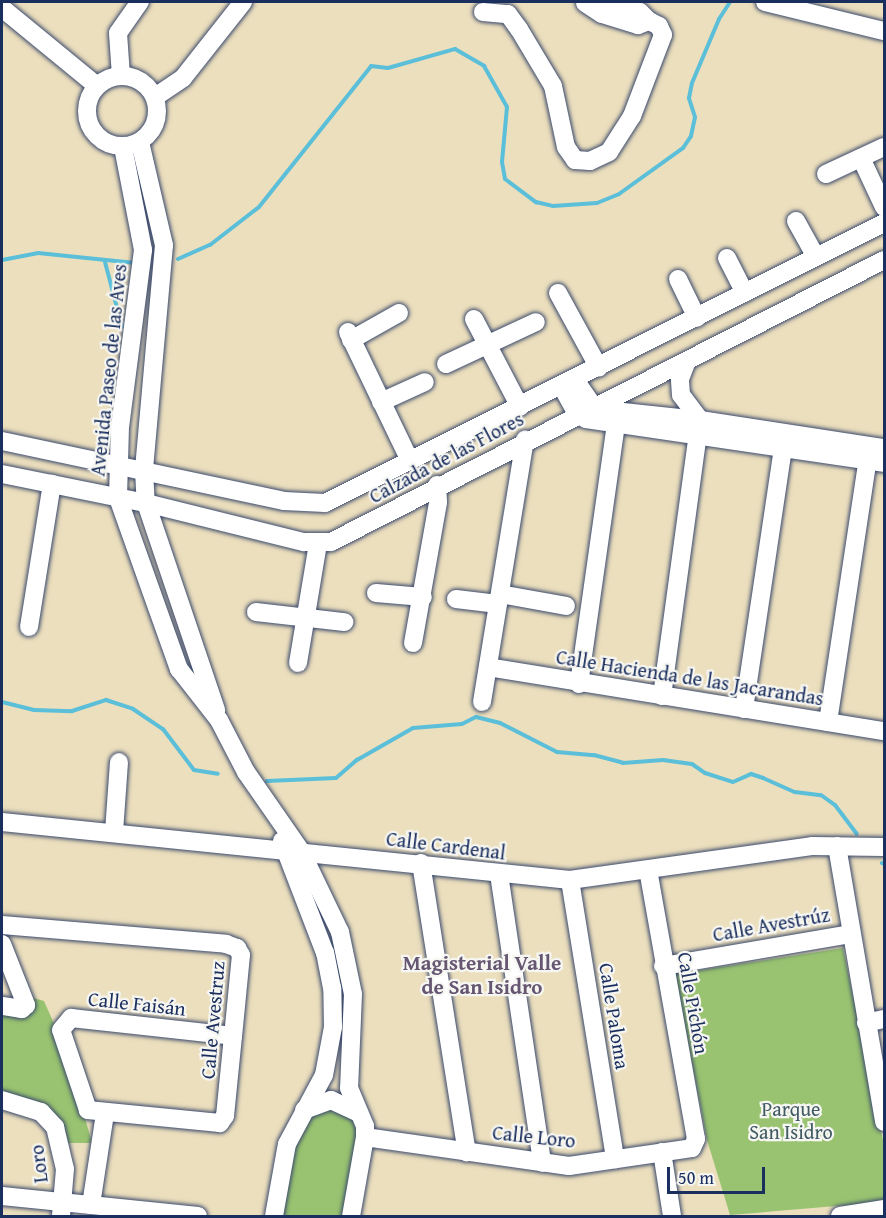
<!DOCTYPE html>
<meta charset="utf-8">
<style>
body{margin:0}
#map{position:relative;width:886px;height:1218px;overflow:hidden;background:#ecdfbd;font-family:"Gentium Book Plus",serif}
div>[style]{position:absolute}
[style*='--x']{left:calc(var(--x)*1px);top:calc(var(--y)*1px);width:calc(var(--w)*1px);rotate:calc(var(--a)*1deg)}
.green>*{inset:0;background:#99c370}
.stream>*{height:4px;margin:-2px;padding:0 2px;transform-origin:2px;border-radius:2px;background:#5bbfd9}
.roads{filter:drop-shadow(0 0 2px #3a496c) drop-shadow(0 0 2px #3a496c)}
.minor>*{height:18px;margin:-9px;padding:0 9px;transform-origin:9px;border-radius:9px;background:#fff}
.minor>.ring{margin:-9px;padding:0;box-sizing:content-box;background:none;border:18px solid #fff;border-radius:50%}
span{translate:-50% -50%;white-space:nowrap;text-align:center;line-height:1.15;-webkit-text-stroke:4.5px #f6f6f2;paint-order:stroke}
.street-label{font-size:20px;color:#1b2f5e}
.park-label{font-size:20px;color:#415b63}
.neighbourhood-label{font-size:21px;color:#655671;font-weight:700}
.frame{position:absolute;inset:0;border:3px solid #1b2f5e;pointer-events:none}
.scale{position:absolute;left:667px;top:1167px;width:98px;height:27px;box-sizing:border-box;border:3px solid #1b2f5e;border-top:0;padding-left:8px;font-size:18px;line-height:21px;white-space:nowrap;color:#1b2f5e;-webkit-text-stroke:4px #f6f6f2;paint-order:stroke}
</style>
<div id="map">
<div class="green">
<i style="clip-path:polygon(843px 948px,884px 1145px,884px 1202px,730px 1215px,707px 1140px,675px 974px)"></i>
<i style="clip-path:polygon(23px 995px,44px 1001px,67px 1053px,92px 1143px,67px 1143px,44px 1108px,2px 1097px,2px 1006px)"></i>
<i style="clip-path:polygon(330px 1101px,364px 1127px,350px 1216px,275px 1216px,299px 1119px)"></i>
</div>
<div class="stream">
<i style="--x:178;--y:259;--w:35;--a:-24"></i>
<i style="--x:210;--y:245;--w:62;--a:-37.8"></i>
<i style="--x:259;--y:207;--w:180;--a:-51.5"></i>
<i style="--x:371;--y:66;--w:17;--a:7"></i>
<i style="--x:388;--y:68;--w:70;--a:-15.8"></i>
<i style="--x:455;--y:49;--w:34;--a:30"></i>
<i style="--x:484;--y:66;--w:47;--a:60.7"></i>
<i style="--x:507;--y:107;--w:55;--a:95.2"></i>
<i style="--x:502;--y:162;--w:17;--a:80"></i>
<i style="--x:505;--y:179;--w:39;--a:37"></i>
<i style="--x:536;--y:202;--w:17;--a:13"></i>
<i style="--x:553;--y:206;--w:44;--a:-3.9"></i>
<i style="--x:597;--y:203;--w:24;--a:-22"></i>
<i style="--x:619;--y:194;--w:79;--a:-35.7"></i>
<i style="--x:683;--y:148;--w:14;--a:-56"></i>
<i style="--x:691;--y:136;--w:19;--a:-78"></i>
<i style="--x:695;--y:117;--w:20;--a:-108"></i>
<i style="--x:689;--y:98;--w:15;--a:-79"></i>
<i style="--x:692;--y:83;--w:69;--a:-67.1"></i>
<i style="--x:719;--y:19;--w:20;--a:-57"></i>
<i style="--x:2;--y:260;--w:37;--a:-11"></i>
<i style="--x:38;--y:253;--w:98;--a:5.9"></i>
<i style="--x:105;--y:262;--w:67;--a:75.3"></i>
<i style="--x:2;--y:702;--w:33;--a:14"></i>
<i style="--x:34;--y:710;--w:38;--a:2"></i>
<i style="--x:72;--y:711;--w:36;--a:-18"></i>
<i style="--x:106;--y:700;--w:28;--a:18"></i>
<i style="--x:133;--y:709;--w:36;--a:34"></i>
<i style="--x:163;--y:729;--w:51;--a:52.9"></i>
<i style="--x:194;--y:770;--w:24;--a:9"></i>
<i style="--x:267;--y:781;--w:69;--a:-2.5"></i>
<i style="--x:336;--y:778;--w:28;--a:-41"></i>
<i style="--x:357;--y:760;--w:64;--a:-29.7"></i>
<i style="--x:413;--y:728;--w:49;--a:-4.7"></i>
<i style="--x:462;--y:724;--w:16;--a:-27"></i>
<i style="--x:476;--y:717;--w:25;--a:14"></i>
<i style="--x:500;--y:723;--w:64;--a:27"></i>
<i style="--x:557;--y:752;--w:37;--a:5"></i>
<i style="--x:594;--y:755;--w:30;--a:15"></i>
<i style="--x:623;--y:763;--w:40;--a:-4.3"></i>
<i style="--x:663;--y:760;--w:29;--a:8"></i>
<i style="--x:692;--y:764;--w:16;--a:35"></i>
<i style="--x:705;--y:773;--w:29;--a:18"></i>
<i style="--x:733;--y:782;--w:20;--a:-24"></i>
<i style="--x:751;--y:774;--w:13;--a:18"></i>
<i style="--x:763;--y:778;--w:35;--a:24"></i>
<i style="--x:795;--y:792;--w:26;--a:7"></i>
<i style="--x:821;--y:795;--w:17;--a:36"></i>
<i style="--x:835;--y:805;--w:36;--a:53"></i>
<i style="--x:882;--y:863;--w:2;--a:27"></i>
</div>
<div class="roads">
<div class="minor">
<i style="--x:765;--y:2;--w:122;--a:13.7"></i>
<i style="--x:585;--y:3;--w:20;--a:33"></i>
<i style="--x:602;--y:14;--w:38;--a:17"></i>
<i style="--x:638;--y:25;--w:12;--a:-20"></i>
<i style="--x:649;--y:21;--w:13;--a:-135"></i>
<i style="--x:640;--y:12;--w:34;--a:-163"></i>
<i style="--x:2;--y:8;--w:123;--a:39.4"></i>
<i style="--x:483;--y:12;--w:25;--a:5"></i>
<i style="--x:508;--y:14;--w:19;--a:54"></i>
<i style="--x:519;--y:29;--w:66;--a:59.2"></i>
<i style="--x:553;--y:86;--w:62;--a:78"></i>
<i style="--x:566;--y:147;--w:16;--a:55"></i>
<i style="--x:575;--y:160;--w:15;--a:4"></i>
<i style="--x:590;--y:161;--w:21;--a:-25"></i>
<i style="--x:609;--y:152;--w:43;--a:-57.4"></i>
<i style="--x:632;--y:116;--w:87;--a:-69.1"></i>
<i style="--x:663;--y:35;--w:10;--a:-114"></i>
<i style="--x:659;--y:26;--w:11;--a:-153"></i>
<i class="ring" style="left:87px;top:76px;width:52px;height:52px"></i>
<i style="--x:121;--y:76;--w:43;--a:-94"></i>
<i style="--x:118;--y:33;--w:38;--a:-55"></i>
<i style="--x:155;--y:97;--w:34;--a:-34"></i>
<i style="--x:183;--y:78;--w:97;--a:-51.7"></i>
<i style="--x:140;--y:142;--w:106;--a:76.9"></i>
<i style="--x:164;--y:245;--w:226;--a:95.1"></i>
<i style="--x:144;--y:470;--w:33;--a:87"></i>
<i style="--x:146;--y:503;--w:219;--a:71.3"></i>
<i style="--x:123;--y:147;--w:105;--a:79"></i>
<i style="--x:143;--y:250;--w:177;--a:97.4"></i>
<i style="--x:120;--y:426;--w:72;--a:91.6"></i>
<i style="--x:118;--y:498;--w:182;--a:70.4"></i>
<i style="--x:179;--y:669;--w:65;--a:51.9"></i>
<i style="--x:219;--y:720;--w:59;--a:62.6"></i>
<i style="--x:246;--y:772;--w:96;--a:55.2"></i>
<i style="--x:301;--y:851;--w:90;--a:64.3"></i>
<i style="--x:340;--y:932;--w:63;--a:78.2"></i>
<i style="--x:353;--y:994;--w:94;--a:92.4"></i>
<i style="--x:349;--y:1088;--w:41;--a:67.2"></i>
<i style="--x:365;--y:1126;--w:11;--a:90"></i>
<i style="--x:365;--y:1137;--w:80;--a:100"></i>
<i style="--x:861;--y:158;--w:54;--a:64.9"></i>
<i style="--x:826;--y:174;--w:64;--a:-25"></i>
<i style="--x:796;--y:221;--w:41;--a:60.9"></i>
<i style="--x:727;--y:258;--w:39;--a:63"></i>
<i style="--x:678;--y:279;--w:43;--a:64"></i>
<i style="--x:558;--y:293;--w:85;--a:61.3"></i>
<i style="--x:474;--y:319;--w:99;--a:62.4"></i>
<i style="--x:348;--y:332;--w:143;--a:64.3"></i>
<i style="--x:351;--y:340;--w:55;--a:-29.4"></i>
<i style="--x:446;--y:364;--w:99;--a:-25"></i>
<i style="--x:575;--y:380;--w:35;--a:55"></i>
<i style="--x:595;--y:409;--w:106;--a:6"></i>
<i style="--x:700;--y:420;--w:186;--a:8.7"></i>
<i style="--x:562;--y:387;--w:31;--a:61"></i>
<i style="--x:577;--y:414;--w:10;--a:29"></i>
<i style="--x:586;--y:419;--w:301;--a:8.4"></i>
<i style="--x:381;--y:402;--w:48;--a:-24.4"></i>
<i style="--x:2;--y:441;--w:288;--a:12"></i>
<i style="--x:284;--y:501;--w:41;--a:2.8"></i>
<i style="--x:325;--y:503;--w:625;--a:-26.61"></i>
<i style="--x:2;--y:474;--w:147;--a:11.4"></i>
<i style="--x:146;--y:503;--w:163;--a:13.9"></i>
<i style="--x:304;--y:542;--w:27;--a:0"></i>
<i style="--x:331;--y:542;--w:621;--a:-27.02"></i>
<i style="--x:376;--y:593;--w:47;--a:4.9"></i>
<i style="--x:500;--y:594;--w:67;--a:10.3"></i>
<i style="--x:456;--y:599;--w:42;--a:6.8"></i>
<i style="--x:256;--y:612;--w:89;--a:6.5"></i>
<i style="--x:29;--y:627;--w:145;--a:-80.9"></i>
<i style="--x:413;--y:643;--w:143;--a:-79.9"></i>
<i style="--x:438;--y:502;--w:17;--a:-93"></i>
<i style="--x:298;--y:663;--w:121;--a:-80.5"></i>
<i style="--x:488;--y:667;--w:401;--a:9.2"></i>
<i style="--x:579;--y:684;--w:263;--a:-81.9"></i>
<i style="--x:662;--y:696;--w:279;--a:-82.2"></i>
<i style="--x:700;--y:420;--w:31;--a:-127"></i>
<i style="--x:681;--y:395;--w:16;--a:-94"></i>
<i style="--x:680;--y:379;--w:19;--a:-69"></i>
<i style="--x:482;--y:702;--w:266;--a:-80.7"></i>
<i style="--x:744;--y:709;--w:264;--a:-81.5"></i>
<i style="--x:828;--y:722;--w:274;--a:-81.4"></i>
<i style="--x:2;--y:822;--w:571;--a:5.83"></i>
<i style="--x:570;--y:880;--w:244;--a:-8"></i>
<i style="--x:812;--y:846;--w:72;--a:0.8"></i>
<i style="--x:114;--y:832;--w:70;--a:-85.9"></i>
<i style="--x:837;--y:846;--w:280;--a:80.3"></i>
<i style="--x:421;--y:863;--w:293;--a:81"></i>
<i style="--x:499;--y:874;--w:292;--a:81.5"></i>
<i style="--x:570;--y:880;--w:283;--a:80.8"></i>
<i style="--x:2;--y:925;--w:225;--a:4.8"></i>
<i style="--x:226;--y:944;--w:12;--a:20"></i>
<i style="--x:237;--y:948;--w:8;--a:60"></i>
<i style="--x:241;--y:955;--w:81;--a:95.6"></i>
<i style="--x:233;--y:1036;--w:80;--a:95.7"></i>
<i style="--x:225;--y:1116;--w:9;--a:126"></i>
<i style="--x:220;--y:1123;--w:133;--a:-174.4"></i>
<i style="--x:88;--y:1110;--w:84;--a:-108.6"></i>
<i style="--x:61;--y:1030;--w:16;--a:-50"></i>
<i style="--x:71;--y:1018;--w:163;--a:6.3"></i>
<i style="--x:2;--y:944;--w:66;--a:68.5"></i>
<i style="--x:26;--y:1005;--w:6;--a:135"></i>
<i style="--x:22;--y:1009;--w:20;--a:-171"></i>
<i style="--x:663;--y:966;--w:191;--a:-9.7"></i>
<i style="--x:866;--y:1023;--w:18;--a:-13"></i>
<i style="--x:2;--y:1100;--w:41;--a:17.1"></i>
<i style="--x:41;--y:1112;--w:21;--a:47"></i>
<i style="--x:55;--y:1127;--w:43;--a:76.6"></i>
<i style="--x:65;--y:1169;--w:47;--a:94.9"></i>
<i style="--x:304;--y:1110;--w:29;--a:-20"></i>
<i style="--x:331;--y:1100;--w:31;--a:25"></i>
<i style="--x:365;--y:1137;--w:206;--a:8.1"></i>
<i style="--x:569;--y:1166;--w:124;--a:-8.3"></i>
<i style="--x:692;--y:1148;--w:10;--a:-66"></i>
<i style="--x:696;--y:1139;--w:273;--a:-100.1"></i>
<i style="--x:662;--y:1152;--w:65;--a:81.1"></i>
<i style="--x:2;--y:1196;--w:197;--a:5.8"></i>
<i style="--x:91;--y:1205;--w:93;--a:-81.3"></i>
<i style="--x:274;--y:1216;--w:73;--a:-79.8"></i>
<i style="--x:287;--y:1144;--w:78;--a:-61.8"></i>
<i style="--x:324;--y:1075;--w:49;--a:-79.4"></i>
<i style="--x:333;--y:1027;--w:39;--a:-91"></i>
<i style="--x:332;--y:988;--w:36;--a:-101"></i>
<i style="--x:325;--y:953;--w:120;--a:-111"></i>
<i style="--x:840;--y:1216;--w:45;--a:-9"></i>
</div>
</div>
<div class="street-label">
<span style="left:108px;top:370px;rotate:-84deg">Avenida Paseo de las Aves</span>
<span style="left:446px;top:457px;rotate:-28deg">Calzada de las Flores</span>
<span style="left:690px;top:677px;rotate:9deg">Calle Hacienda de las Jacarandas</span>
<span style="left:446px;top:845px;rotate:7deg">Calle Cardenal</span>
<span style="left:771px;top:924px;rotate:-10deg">Calle Avestrúz</span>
<span style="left:137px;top:1003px;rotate:6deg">Calle Faisán</span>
<span style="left:694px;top:1003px;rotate:80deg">Calle Pichón</span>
<span style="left:615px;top:1016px;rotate:81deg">Calle Paloma</span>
<span style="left:212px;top:1020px;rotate:-85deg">Calle Avestruz</span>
<span style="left:534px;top:1136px;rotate:6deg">Calle Loro</span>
<span style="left:38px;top:1164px;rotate:-97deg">Loro</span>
</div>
<div class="park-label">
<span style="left:791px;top:1120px">Parque<br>San Isidro</span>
</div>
<div class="neighbourhood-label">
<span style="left:482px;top:975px">Magisterial Valle<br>de San Isidro</span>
</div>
<div class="frame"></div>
<div class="scale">50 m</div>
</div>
